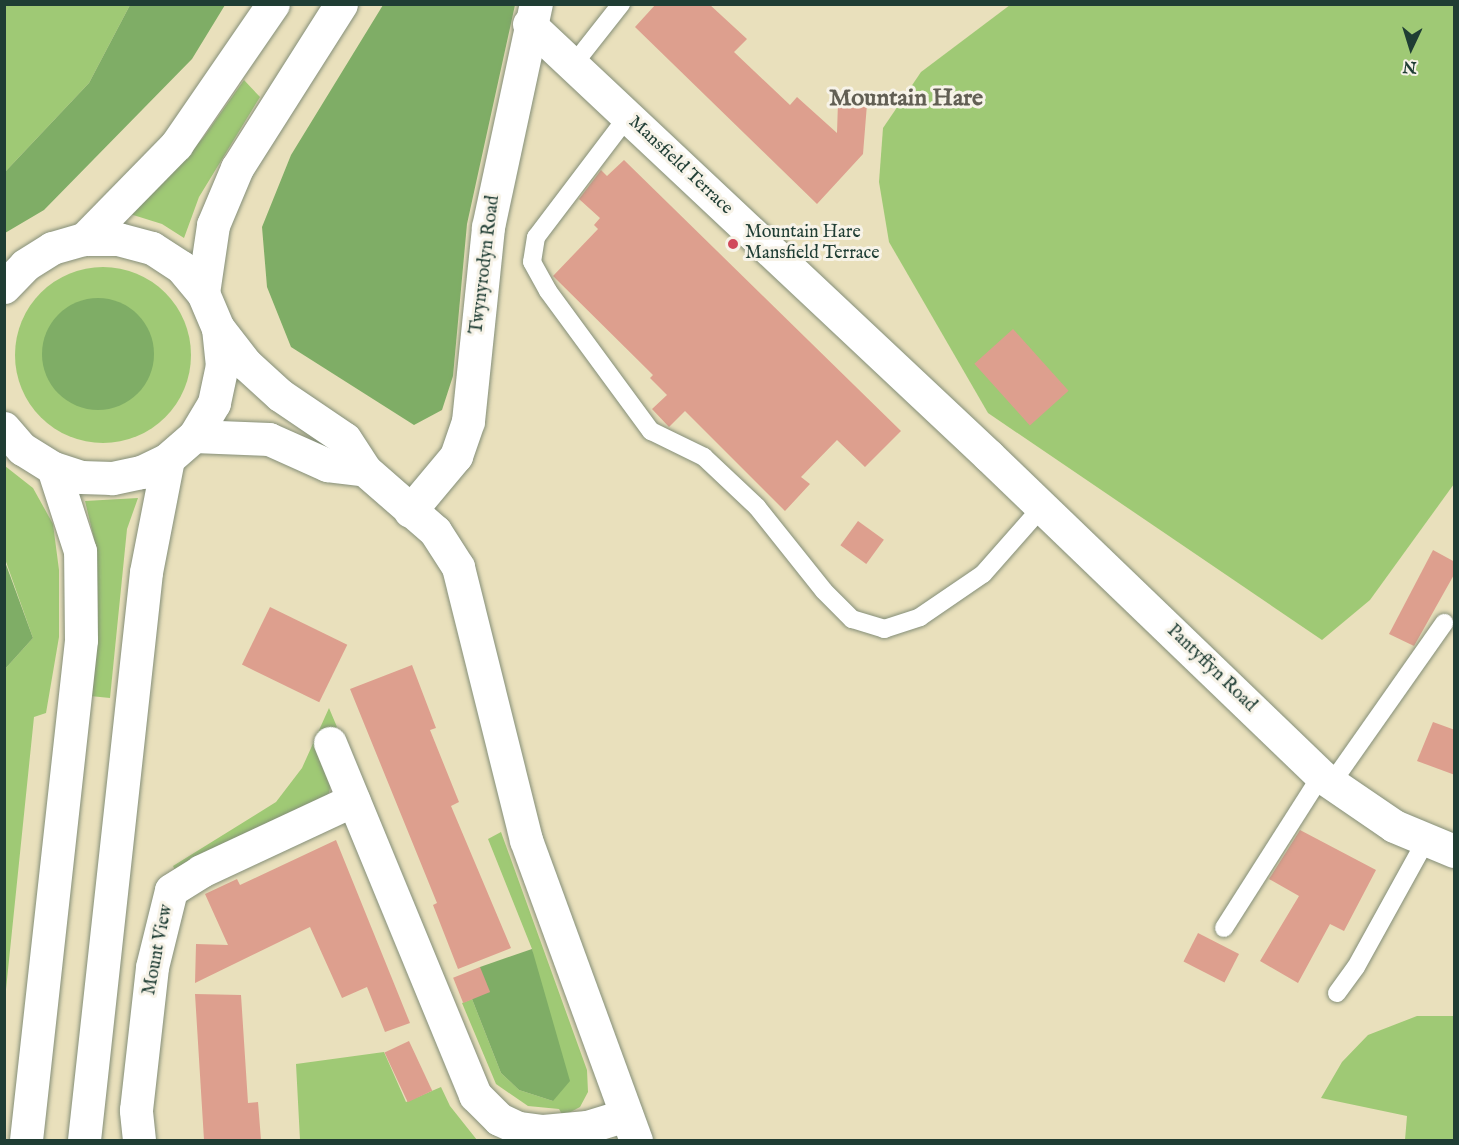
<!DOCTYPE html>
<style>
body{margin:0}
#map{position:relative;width:1459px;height:1145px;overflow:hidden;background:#e9e0bc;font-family:"IM FELL English",serif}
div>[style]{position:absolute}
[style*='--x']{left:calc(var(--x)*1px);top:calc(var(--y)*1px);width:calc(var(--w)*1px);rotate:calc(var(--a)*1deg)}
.green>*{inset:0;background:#9fc975}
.round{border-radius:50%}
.forest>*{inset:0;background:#7fad66}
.building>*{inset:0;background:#dd9f8e;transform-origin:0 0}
.roads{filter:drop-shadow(0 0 2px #848e78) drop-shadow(0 0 2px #848e78)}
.lane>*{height:18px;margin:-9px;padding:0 9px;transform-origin:9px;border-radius:9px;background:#fff}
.street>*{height:33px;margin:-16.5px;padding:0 16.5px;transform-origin:16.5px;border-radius:16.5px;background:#fff}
.secondary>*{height:33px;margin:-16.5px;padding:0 16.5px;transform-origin:16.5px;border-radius:16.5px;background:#fff}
.primary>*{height:33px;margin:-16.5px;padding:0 16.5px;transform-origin:16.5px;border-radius:16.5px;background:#fff}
.highway>*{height:33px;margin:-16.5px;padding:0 16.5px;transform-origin:16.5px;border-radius:16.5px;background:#fff}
.dots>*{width:16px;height:16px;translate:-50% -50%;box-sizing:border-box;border:3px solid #f7f3e8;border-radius:50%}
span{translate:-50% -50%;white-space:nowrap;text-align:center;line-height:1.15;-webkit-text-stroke:6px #f7f3e8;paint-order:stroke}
.street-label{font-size:18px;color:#1f3d34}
.poi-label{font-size:18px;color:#1f3d34}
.left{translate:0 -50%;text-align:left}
.district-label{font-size:24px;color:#625f54;font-weight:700}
.frame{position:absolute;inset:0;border:6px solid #1f3d34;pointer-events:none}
.north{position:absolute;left:1381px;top:18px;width:60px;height:60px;-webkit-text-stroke:4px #f7f3e8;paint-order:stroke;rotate:184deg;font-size:16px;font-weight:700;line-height:24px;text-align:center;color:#1f3d34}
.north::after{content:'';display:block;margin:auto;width:21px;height:27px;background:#1f3d34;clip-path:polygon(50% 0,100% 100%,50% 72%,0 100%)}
</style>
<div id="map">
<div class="green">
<i style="clip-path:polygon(5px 5px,130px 5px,89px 83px,5px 172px)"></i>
<i style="clip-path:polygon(1010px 5px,1454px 5px,1454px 484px,1370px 600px,1322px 640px,988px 413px,889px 242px,879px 182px,883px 128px,921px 72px)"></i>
<i style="clip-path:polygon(244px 80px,260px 97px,199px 197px,184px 238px,162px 224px,130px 214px,203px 138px)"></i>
<i class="round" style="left:15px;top:267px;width:176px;height:176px"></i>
<i style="clip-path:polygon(5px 466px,33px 488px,53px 524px,59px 570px,59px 637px,46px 713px,34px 717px,5px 999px,5px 669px,33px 638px,5px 559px)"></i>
<i style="clip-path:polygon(138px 498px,127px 529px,110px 698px,90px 696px,98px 611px,96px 547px,85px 501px)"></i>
<i style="clip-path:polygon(329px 708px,337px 727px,320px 739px,334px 775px,327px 799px,176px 872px,173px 866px,276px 802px,302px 768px)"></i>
<i style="clip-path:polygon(501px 832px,587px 1070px,588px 1092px,580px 1107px,563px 1116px,559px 1109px,528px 1106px,496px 1084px,462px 1003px,472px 999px,501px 1073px,519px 1090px,553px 1101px,532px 949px,488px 839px)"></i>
<i style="clip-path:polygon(1417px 1016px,1454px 1016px,1454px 1140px,1405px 1140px,1407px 1116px,1321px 1098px,1342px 1062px,1368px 1035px)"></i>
<i style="clip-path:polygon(384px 1052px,406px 1102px,441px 1087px,450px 1106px,477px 1140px,300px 1140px,296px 1064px)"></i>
</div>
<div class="forest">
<i style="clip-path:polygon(130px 5px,225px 5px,192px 59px,44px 210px,5px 233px,5px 172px,89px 83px)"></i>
<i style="clip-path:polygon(383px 5px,515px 5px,467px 224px,453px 376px,442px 410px,414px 425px,291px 347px,267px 287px,262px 227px,291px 155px)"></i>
<i class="round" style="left:42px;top:298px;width:112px;height:112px"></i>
<i style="clip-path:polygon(4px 559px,33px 638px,5px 669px,4px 669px)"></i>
<i style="clip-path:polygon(532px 949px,570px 1081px,553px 1101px,519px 1090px,501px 1073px,472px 999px,480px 967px)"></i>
</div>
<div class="building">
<i style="clip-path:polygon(656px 4px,709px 4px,747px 39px,734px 52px,790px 105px,797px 97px,837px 133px,838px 102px,867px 104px,863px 154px,817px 204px,635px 27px)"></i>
<i style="clip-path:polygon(624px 160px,901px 431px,865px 467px,837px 440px,801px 477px,810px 484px,785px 511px,685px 411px,669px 427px,652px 409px,667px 395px,650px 378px,653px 375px,553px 276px,598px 229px,594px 225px,600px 218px,579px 199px,601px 170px,607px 176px)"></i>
<i style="left:1013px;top:329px;width:83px;height:52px;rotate:48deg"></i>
<i style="left:858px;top:521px;width:32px;height:30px;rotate:36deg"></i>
<i style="clip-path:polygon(1433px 550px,1455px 562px,1455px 573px,1414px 646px,1389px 634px)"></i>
<i style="left:270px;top:607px;width:86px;height:64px;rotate:26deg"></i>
<i style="clip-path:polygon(412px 665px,436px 728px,430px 730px,459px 802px,451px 806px,511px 948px,458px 969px,433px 905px,437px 903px,350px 689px)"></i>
<i style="clip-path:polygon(1433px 722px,1455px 730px,1455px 775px,1417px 761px)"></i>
<i style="clip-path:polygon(1300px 830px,1376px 870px,1344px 931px,1330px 924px,1298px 983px,1260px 961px,1299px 896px,1269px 879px)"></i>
<i style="clip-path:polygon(336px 840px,410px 1023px,385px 1032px,367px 987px,342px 998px,310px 927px,195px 983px,196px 944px,228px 945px,205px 894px,237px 879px,240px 885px)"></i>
<i style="left:1198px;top:933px;width:46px;height:32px;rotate:27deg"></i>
<i style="left:480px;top:967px;width:27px;height:29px;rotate:68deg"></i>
<i style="clip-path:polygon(195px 994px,241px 995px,248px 1103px,258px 1102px,261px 1140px,204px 1140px)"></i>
<i style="left:409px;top:1041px;width:55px;height:27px;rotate:65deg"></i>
</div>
<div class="roads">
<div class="lane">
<i style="--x:573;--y:65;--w:78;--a:-51.8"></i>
<i style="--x:628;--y:116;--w:152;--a:127.2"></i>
<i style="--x:536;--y:237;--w:25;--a:99"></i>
<i style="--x:532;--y:262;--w:33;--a:61"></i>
<i style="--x:548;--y:291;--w:174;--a:53.7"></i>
<i style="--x:651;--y:431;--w:59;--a:26.1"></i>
<i style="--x:704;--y:457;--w:73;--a:43.3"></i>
<i style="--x:757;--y:507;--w:107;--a:51.4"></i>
<i style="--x:824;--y:591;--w:40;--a:45"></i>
<i style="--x:852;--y:619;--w:34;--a:17"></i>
<i style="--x:884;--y:629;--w:38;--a:-18"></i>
<i style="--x:920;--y:617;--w:76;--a:-34.3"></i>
<i style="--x:983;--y:574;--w:89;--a:-48.6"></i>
<i style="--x:1331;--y:784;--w:197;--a:-54.9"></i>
<i style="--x:1224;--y:928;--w:180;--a:-57.5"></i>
<i style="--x:1337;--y:993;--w:32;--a:-54"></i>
<i style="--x:1356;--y:967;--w:145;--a:-61.1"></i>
</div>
<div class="street">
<i style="--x:529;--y:24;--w:631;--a:43.2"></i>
<i style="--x:989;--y:456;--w:461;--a:43.9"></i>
<i style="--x:1321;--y:776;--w:88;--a:34.4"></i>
<i style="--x:1394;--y:826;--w:65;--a:22.6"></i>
<i style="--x:330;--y:743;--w:381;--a:67.6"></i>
<i style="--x:475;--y:1095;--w:34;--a:45"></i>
<i style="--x:499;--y:1119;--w:21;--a:25"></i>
<i style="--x:518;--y:1128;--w:25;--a:7"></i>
<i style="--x:543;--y:1131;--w:44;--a:-5.2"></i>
<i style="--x:587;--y:1127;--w:41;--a:-17.1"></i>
<i style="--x:139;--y:1140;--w:30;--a:-96"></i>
<i style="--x:136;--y:1110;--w:144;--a:-83.6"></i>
<i style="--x:152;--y:967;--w:79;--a:-76.1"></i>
<i style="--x:171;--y:890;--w:36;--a:-32"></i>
<i style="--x:201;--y:871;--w:168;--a:-25"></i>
</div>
<div class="secondary">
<i style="--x:410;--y:511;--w:72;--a:-50.1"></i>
<i style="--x:456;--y:456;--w:37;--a:-71"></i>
<i style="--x:468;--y:421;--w:195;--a:-84.1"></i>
<i style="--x:488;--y:227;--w:228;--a:-77.9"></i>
</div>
<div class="primary">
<i style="--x:218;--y:328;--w:46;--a:52.1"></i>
<i style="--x:246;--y:364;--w:46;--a:42.4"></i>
<i style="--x:280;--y:395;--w:78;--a:34.1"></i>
<i style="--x:345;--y:439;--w:37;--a:57"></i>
<i style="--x:365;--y:470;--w:93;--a:41.1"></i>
<i style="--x:435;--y:531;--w:43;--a:57.4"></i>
<i style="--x:458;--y:567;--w:281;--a:76"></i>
<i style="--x:526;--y:840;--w:320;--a:69.9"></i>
<i style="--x:194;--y:436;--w:75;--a:2.3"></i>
<i style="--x:269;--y:439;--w:64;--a:24.1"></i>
<i style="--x:327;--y:465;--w:38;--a:7"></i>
</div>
<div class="highway">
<i style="--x:84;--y:239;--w:132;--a:-45.6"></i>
<i style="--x:176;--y:145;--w:171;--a:-55.5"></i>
<i style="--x:4;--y:287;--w:30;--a:-46"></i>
<i style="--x:25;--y:265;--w:32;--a:-32"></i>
<i style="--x:52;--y:248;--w:33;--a:-16"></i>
<i style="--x:84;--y:239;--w:34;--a:0"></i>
<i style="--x:118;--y:239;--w:35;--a:15"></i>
<i style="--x:152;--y:248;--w:35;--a:33"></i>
<i style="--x:181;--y:267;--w:34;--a:50"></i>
<i style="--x:203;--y:293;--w:38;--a:67"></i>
<i style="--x:218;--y:328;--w:37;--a:84"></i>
<i style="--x:222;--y:365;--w:39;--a:102"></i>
<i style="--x:214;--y:403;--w:39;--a:121"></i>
<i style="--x:194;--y:436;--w:35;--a:139"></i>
<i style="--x:168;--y:459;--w:30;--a:154"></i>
<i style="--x:141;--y:472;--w:30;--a:168"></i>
<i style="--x:112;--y:478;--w:31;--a:-178"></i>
<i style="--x:81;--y:477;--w:29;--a:-162"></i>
<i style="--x:53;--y:468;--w:36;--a:-148"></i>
<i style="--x:22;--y:449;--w:28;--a:-131"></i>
<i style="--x:203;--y:293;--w:69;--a:-81.6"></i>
<i style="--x:213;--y:225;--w:62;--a:-67.2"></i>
<i style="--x:237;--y:168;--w:194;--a:-57.6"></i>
<i style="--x:26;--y:1140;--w:503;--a:-83.72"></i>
<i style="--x:81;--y:640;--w:89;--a:-90.6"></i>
<i style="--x:80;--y:551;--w:87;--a:-108"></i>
<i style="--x:84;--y:1140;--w:571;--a:-83.77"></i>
<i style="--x:146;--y:572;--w:115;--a:-79"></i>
</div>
</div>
<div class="dots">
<i style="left:733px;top:244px;background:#d1495b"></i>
</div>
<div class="street-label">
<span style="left:680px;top:166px;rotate:43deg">Mansfield Terrace</span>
<span style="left:486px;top:265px;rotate:-83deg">Twynyrodyn Road</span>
<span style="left:1211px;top:669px;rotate:44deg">Pantyffyn Road</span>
<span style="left:159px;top:950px;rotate:-79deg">Mount View</span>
</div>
<div class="poi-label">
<span class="left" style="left:745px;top:244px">Mountain Hare<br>Mansfield Terrace</span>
</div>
<div class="district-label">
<span style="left:906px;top:99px">Mountain Hare</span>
</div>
<div class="frame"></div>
<div class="north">N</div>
</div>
